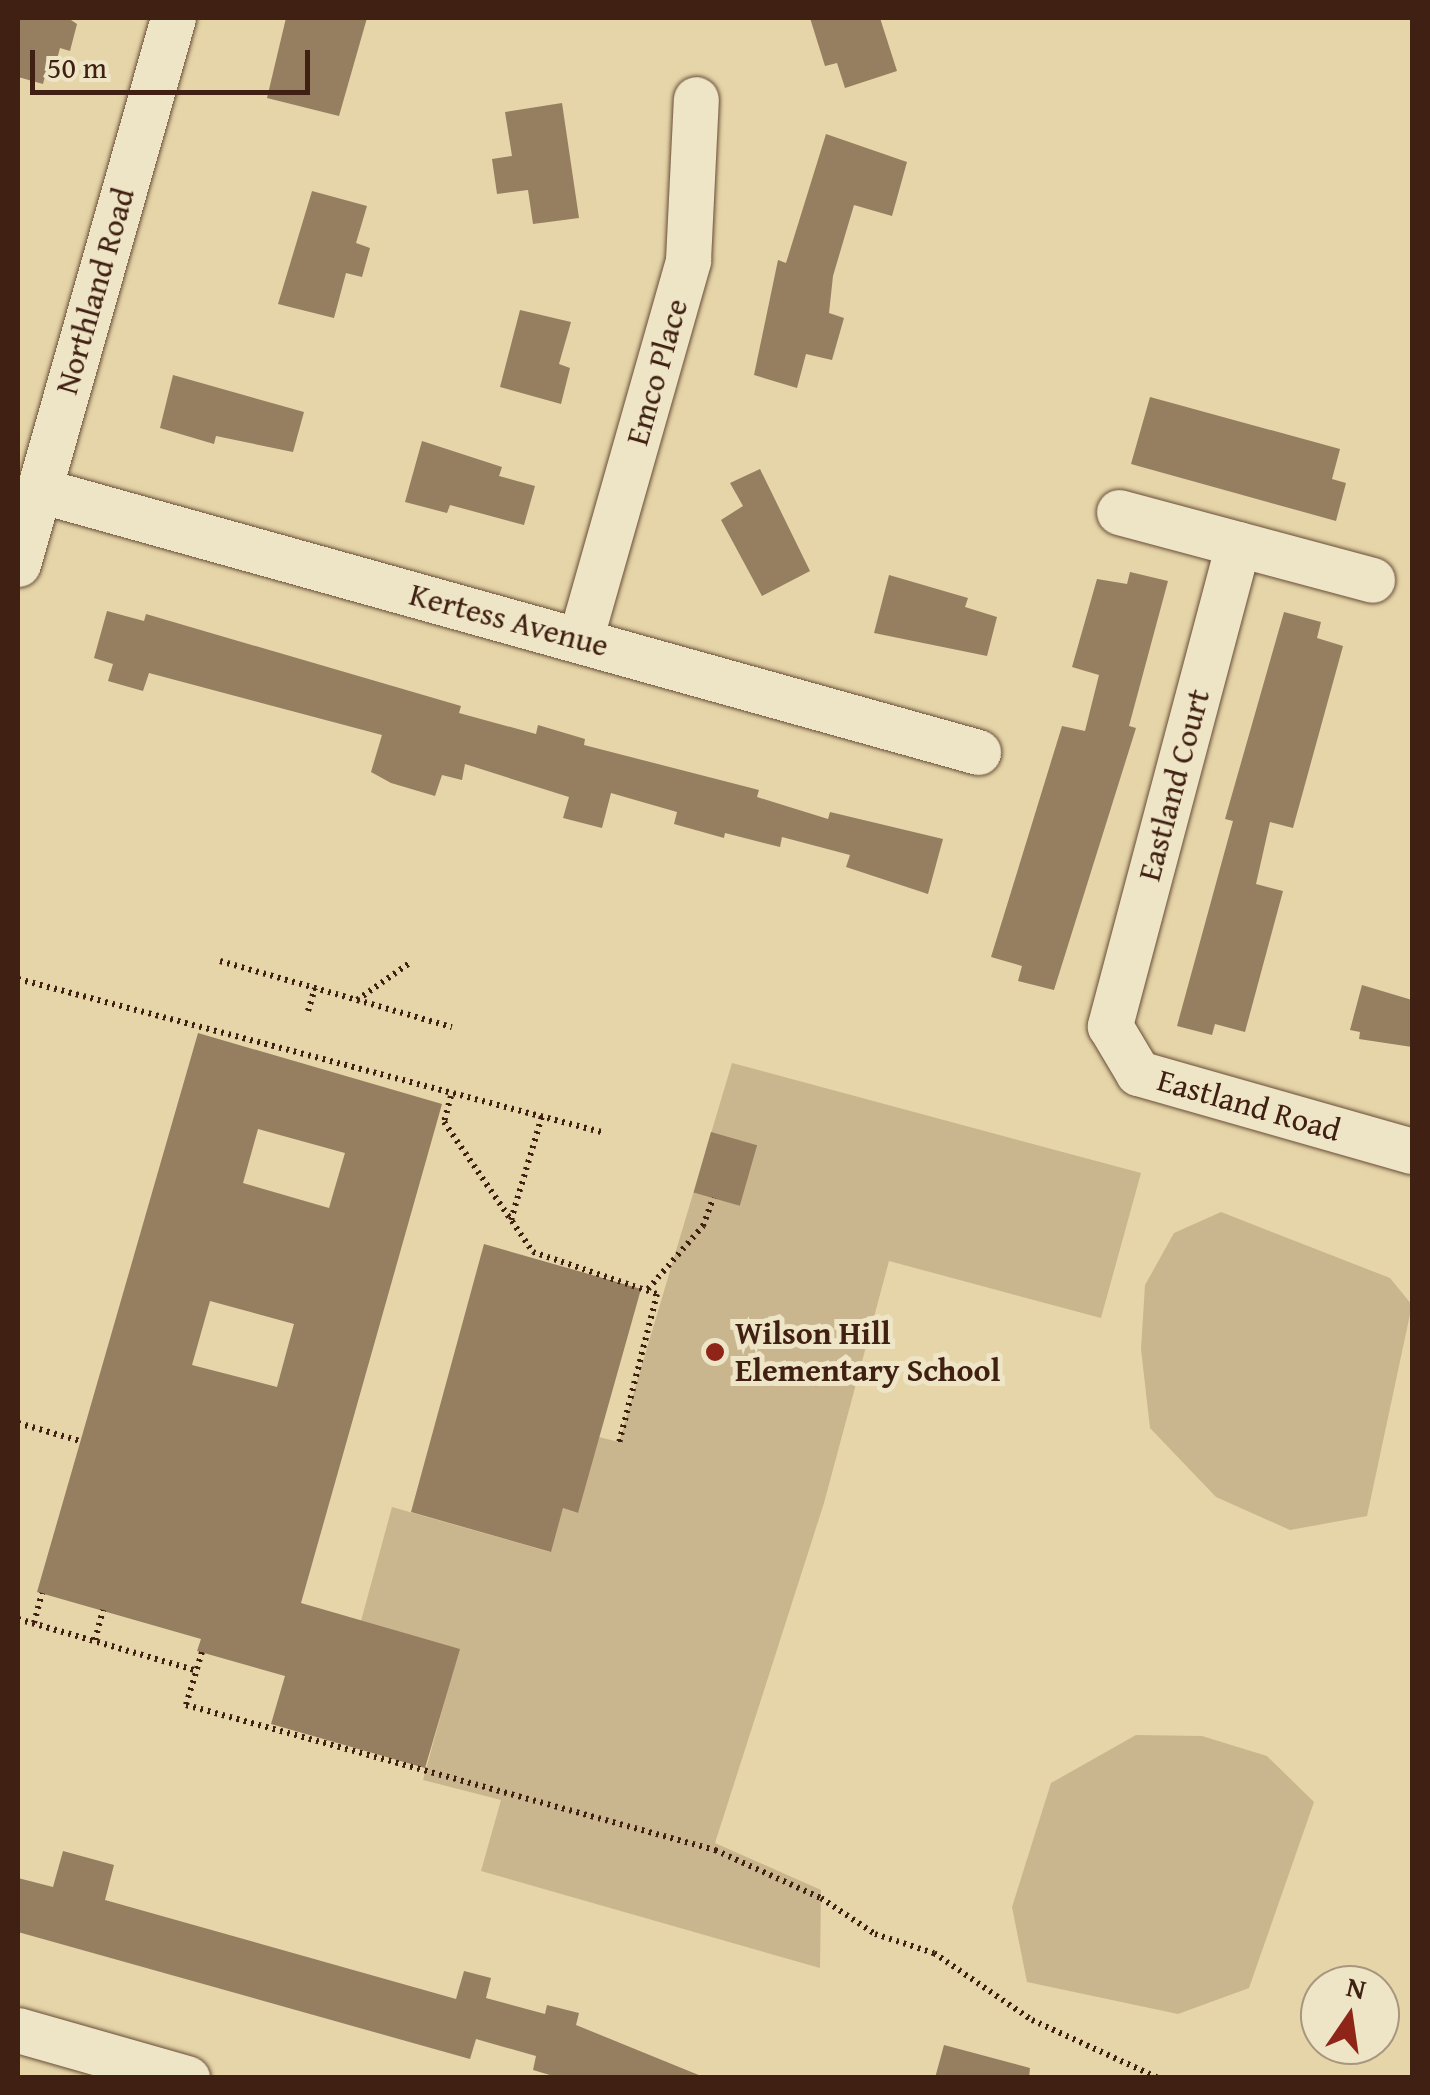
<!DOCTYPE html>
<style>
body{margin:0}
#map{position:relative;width:1430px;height:2095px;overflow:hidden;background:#e5d5a8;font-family:"Gentium Book Plus",serif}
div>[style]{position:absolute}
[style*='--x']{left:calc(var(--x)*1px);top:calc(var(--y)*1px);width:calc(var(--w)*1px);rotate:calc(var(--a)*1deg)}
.green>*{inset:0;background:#c9b68e}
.building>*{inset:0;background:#967e60;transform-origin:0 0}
.path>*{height:6px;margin-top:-3px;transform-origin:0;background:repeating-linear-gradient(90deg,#402012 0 2.5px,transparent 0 7.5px)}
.roads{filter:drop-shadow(0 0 2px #694d38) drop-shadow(0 0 2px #694d38)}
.street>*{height:45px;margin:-22.5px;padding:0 22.5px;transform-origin:22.5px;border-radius:22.5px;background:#eee4c6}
.dots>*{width:28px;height:28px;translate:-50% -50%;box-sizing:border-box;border:5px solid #eee4c6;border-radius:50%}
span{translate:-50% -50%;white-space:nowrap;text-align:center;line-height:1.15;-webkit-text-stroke:10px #eee4c6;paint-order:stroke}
.street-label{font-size:32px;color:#402012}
.poi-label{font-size:32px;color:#402012;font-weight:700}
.left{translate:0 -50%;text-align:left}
.frame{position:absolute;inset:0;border:20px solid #402012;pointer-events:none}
.north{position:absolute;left:1300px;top:1965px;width:100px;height:100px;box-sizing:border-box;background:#eee4c6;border:2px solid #a8967e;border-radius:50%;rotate:13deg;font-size:28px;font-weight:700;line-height:40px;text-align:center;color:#402012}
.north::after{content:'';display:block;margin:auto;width:35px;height:45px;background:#8f2418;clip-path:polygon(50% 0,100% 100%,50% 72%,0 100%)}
.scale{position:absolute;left:30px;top:50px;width:280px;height:45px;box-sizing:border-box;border:5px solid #402012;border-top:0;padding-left:12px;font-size:30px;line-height:35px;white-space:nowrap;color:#402012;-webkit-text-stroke:8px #eee4c6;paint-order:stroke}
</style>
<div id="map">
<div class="green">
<i style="clip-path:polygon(732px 1063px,1141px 1173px,1101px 1318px,889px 1261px,824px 1503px,715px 1843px,821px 1890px,820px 1968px,481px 1871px,501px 1800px,423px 1780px,459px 1649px,361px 1621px,392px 1507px,550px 1552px,563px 1508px,577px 1513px,599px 1437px,619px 1442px)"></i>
<i style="clip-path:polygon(1221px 1212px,1390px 1278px,1412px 1305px,1367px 1516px,1290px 1530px,1216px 1497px,1150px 1428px,1141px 1349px,1145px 1285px,1174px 1233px)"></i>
<i style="clip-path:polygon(1136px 1735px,1202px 1736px,1267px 1756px,1314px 1802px,1249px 1988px,1178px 2014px,1027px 1982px,1012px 1907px,1051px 1783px)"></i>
</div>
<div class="building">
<i style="clip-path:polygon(18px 18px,68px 18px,77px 24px,70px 51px,60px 48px,56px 63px,49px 60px,43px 84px,18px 77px)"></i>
<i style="clip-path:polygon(286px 18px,367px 18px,339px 116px,267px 98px)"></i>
<i style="clip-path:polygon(810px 18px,880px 18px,897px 71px,845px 88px,837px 63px,825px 66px)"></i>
<i style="clip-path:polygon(562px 103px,579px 218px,533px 224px,528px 190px,497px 194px,492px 159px,512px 156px,505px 112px)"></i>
<i style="clip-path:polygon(826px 134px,907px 162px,892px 216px,854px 205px,833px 276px,829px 313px,844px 318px,832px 360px,806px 354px,797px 388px,754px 375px,778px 260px,786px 263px)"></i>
<i style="clip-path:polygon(312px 191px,367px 206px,356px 243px,370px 248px,362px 277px,346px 273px,334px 318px,278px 304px)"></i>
<i style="clip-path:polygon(520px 310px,571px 322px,559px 364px,570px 368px,561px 404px,500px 387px)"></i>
<i style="clip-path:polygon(173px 375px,304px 412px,293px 452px,216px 436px,214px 444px,160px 428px)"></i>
<i style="clip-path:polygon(1150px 397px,1340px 449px,1332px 479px,1346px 483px,1336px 521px,1131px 464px)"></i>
<i style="clip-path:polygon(422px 441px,502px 467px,499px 476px,535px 486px,524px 525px,450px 505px,447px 513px,405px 502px)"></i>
<i style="clip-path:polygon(760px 469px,810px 571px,762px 596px,721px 520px,743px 506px,730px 483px)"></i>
<i style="clip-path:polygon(1130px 572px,1168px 581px,1129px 726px,1136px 728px,1054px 990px,1018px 981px,1022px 966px,991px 957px,1062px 726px,1085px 731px,1099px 675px,1072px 667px,1097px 579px,1127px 584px)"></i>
<i style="clip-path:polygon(889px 575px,968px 598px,965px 607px,997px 617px,987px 656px,874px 633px)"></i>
<i style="clip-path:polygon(107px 611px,144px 621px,146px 614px,461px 706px,459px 713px,536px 734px,538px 725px,585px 739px,584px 745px,759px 790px,757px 797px,828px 819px,830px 812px,943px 839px,928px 894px,846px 867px,850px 855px,782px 837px,780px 847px,725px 833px,724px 838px,674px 824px,677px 812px,611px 793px,602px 828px,563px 818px,569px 797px,465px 764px,462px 780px,442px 775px,435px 796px,391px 783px,371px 772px,382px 735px,149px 673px,143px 691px,108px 681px,113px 664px,94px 658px)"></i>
<i style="clip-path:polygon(1284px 612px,1321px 622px,1317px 638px,1343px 646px,1293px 828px,1270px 822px,1256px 884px,1283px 891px,1245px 1032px,1215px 1024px,1212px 1035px,1177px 1026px,1233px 821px,1225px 819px)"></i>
<i style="clip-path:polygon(1362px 985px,1412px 1000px,1412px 1047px,1359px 1039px,1360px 1032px,1350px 1030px)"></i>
<i style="clip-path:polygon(evenodd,198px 1033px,442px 1104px,301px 1603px,460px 1649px,425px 1768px,271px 1724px,285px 1676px,197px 1651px,201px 1639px,37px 1592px,198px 1033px,258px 1129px,345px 1153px,329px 1208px,243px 1183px,258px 1129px,198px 1033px,210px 1301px,294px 1324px,277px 1387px,192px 1365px,210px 1301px)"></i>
<i style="left:711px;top:1132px;width:48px;height:63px;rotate:16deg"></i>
<i style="clip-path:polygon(484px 1244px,641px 1289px,578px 1513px,563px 1508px,551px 1552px,411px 1512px)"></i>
<i style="clip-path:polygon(63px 1851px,114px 1865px,105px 1900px,456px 1999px,464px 1971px,491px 1978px,486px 1998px,545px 2014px,547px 2005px,579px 2013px,576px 2025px,706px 2078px,560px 2078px,533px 2070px,536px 2056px,476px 2039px,470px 2059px,18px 1932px,18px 1878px,53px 1887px)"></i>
<i style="clip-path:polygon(944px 2045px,1030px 2068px,1029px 2078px,935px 2078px)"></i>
</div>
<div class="path">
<i style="--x:220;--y:961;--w:241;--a:15.9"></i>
<i style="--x:18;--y:979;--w:603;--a:14.7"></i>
<i style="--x:357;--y:1000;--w:66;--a:-35.1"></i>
<i style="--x:308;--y:1011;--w:24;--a:-73"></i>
<i style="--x:451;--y:1096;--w:27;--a:105"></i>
<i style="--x:444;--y:1122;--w:158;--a:55.6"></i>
<i style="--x:533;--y:1252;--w:131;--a:18.7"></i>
<i style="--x:657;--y:1294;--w:154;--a:104.3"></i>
<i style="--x:511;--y:1220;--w:109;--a:-73.4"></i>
<i style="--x:648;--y:1289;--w:84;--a:-48.9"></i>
<i style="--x:703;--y:1226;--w:30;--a:-70"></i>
<i style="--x:18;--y:1423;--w:65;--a:16.2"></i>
<i style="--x:18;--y:1619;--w:184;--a:16.1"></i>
<i style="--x:34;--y:1623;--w:31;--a:-75"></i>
<i style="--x:95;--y:1640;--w:31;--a:-75"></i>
<i style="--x:202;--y:1652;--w:55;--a:106.8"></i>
<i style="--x:186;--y:1705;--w:549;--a:15.33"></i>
<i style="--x:715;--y:1850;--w:116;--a:24.4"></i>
<i style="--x:821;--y:1898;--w:65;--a:33.7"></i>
<i style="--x:875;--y:1934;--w:62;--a:17.9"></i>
<i style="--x:934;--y:1953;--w:119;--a:34.4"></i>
<i style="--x:1032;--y:2020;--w:139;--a:24.7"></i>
</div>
<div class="roads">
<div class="street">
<i style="--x:39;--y:490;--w:975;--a:15.59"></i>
<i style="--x:1119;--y:512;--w:262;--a:15"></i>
<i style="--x:1238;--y:544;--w:499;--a:104.9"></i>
<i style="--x:1110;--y:1026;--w:55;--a:59.2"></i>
<i style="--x:1138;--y:1073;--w:285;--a:15.9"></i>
<i style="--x:18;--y:564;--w:568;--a:-74.15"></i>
<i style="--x:580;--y:640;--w:395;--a:-74.1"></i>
<i style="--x:688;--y:260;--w:161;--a:-87.2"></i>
<i style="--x:18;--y:2030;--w:176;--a:15.9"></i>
</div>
</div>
<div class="dots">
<i style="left:715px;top:1352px;background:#8f2418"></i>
</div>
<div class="street-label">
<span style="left:95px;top:291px;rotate:-74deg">Northland Road</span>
<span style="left:657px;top:372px;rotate:-74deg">Emco Place</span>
<span style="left:509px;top:620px;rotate:15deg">Kertess Avenue</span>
<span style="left:1174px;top:785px;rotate:-75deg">Eastland Court</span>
<span style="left:1249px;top:1105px;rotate:16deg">Eastland Road</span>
</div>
<div class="poi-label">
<span class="left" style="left:735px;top:1352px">Wilson Hill<br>Elementary School</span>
</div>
<div class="frame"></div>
<div class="north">N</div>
<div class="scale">50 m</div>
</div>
